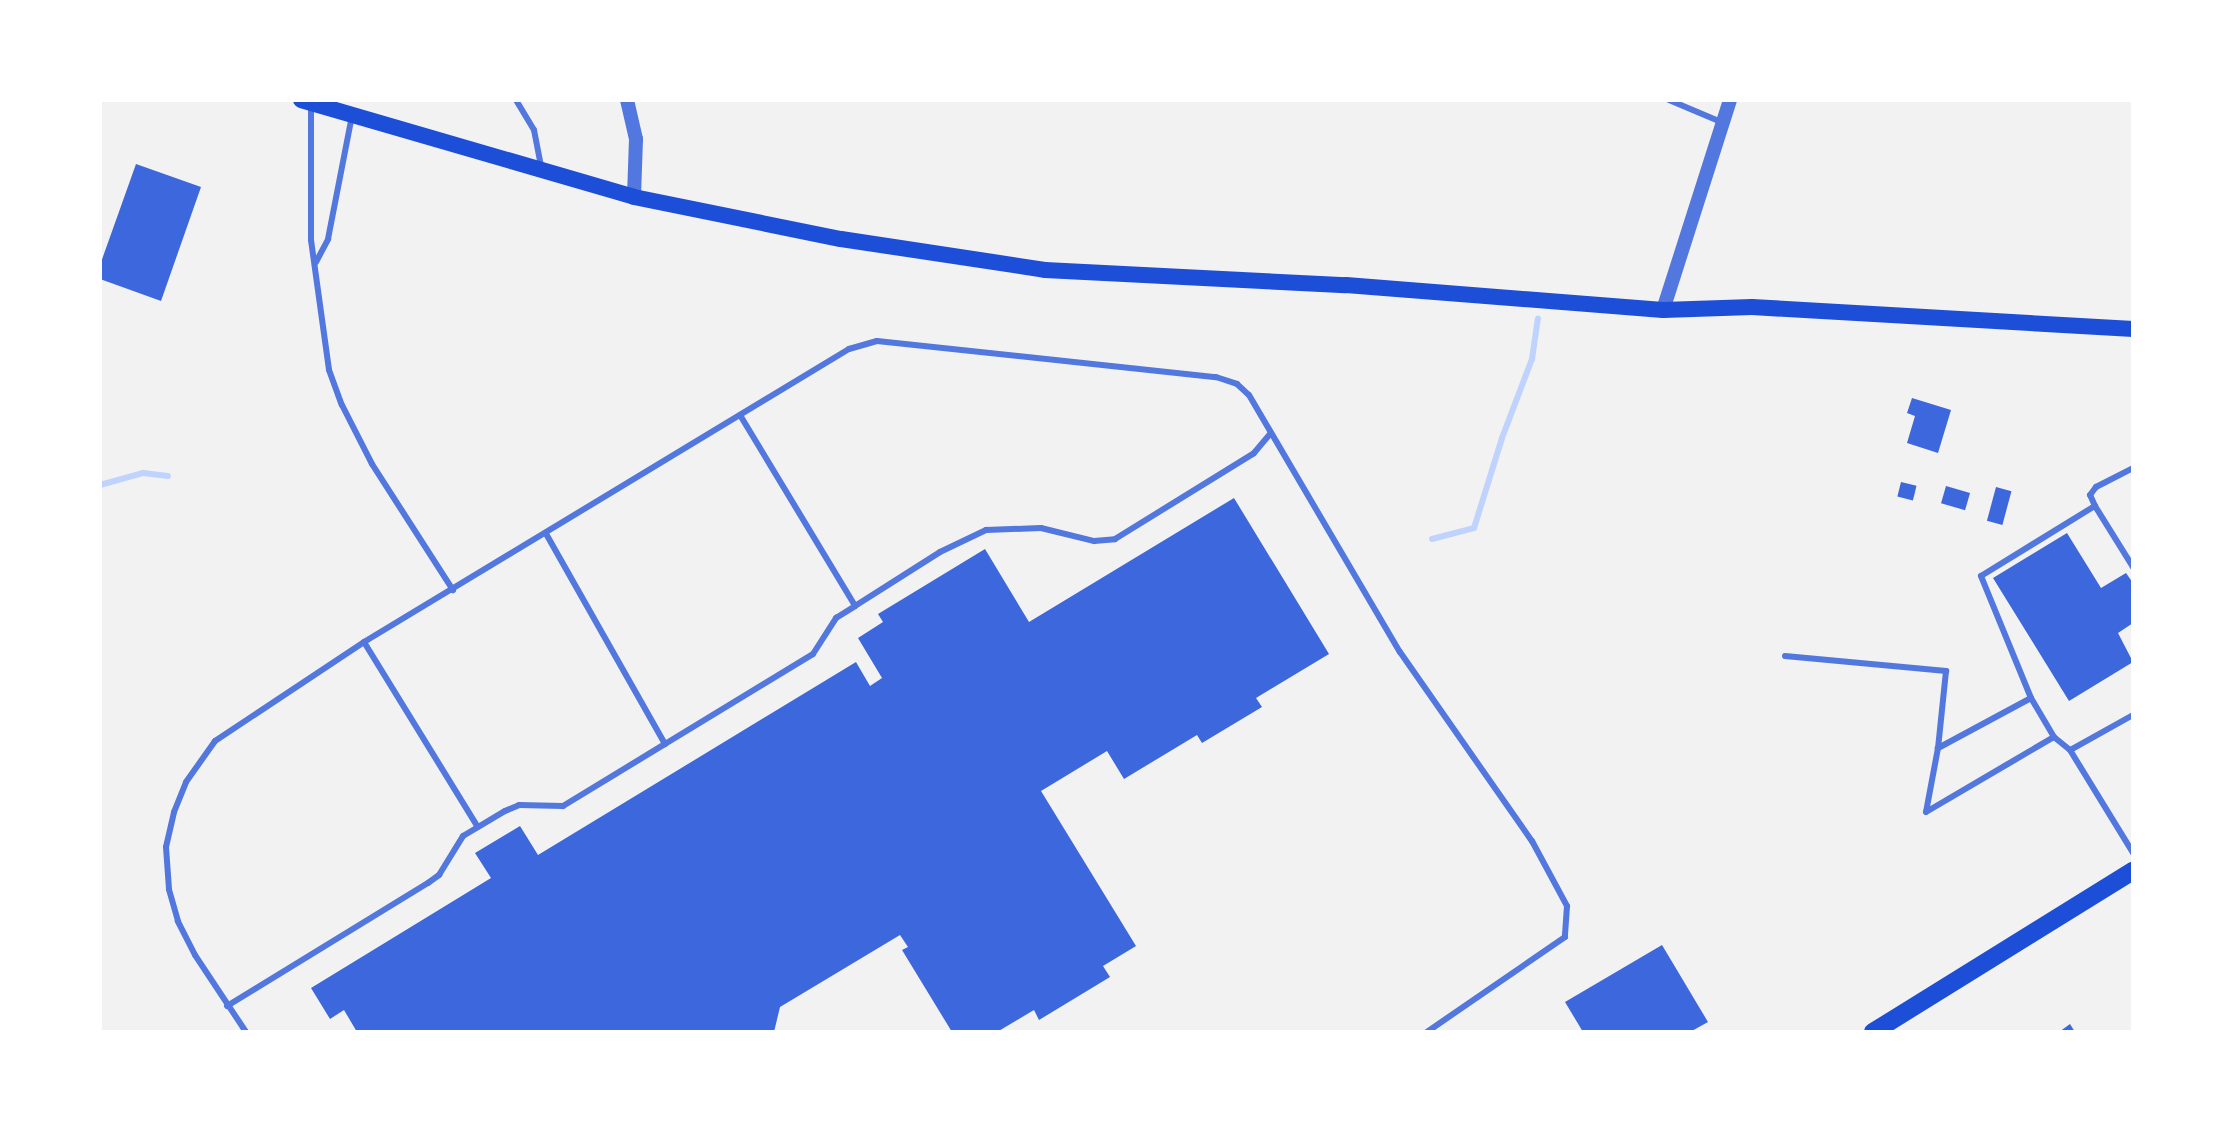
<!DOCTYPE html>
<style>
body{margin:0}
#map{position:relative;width:2233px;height:1132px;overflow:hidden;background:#f2f2f2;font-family:"Sofia Sans Condensed",sans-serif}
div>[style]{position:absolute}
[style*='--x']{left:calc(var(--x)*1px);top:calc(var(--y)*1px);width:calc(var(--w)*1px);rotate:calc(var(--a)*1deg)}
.stream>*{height:6px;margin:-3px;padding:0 3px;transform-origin:3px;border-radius:3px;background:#bfd3fe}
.building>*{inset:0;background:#3d67dc;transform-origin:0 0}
.service>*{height:6px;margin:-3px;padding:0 3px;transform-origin:3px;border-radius:3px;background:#5277de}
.tertiary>*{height:14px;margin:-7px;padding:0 7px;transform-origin:7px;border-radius:7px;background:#5277de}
.secondary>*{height:16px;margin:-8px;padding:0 8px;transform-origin:8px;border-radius:8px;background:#1d4ed8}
.primary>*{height:18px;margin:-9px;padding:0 9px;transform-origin:9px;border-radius:9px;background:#1d4ed8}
span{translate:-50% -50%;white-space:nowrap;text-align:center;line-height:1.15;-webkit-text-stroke:8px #fff;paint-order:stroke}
.frame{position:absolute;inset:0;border:102px solid #fff;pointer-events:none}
</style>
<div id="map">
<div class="stream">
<i style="--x:100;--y:485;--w:45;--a:-15.6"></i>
<i style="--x:143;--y:473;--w:25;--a:7"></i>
<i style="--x:1432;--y:539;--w:43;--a:-14.7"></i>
<i style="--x:1474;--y:528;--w:94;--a:-72.7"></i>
<i style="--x:1502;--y:438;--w:85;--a:-69.2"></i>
<i style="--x:1532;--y:359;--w:41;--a:-81.7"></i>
</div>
<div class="building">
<i style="clip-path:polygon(136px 164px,201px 187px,161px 301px,100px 279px,100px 265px)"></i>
<i style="clip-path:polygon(1912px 398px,1951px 410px,1938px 453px,1907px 443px,1915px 416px,1907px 413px)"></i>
<i style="left:1901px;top:482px;width:16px;height:15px;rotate:14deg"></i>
<i style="left:1946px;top:486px;width:25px;height:18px;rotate:16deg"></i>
<i style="left:1996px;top:487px;width:16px;height:35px;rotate:15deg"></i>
<i style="clip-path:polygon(1234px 498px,1329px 654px,1256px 698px,1262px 707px,1202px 743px,1197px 735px,1124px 779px,1107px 751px,1041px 791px,1136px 946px,1103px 966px,1110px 977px,1039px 1020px,1034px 1010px,997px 1032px,952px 1032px,902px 950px,908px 947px,900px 935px,780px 1007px,774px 1032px,357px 1032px,344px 1010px,330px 1019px,311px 988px,491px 878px,475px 853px,520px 826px,538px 855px,856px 662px,870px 686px,882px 678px,858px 638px,883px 622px,878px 614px,985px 549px,1029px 622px)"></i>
<i style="clip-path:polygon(2067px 533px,2101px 588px,2126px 573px,2133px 583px,2133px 623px,2118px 633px,2133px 662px,2069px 701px,1993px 578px)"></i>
<i style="clip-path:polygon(1662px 945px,1708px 1022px,1690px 1032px,1583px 1032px,1565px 1002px)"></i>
<i style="clip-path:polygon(2070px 1024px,2075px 1032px,2059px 1032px)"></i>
</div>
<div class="service">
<i style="--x:516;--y:100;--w:35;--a:59"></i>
<i style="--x:534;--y:130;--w:38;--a:79"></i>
<i style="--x:1669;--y:100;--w:56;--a:22.9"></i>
<i style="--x:311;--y:106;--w:134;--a:90"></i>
<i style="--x:311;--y:240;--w:131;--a:82.1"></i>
<i style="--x:329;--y:370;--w:37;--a:70"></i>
<i style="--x:342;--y:405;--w:66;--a:63"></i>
<i style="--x:372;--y:464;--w:150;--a:57.3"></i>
<i style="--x:316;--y:262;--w:26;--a:-62"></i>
<i style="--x:328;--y:239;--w:125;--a:-79"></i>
<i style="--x:740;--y:415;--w:223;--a:58.9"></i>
<i style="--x:855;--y:606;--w:101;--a:-32.4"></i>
<i style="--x:940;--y:552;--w:51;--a:-25.6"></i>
<i style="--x:986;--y:530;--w:55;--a:-2.1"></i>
<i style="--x:1041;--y:528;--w:55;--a:13.8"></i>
<i style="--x:1094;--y:541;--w:21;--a:-5"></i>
<i style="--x:1115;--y:539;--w:163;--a:-31.7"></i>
<i style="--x:1254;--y:453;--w:25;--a:-50"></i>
<i style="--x:2095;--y:506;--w:12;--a:-114"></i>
<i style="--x:2090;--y:495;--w:10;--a:-53"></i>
<i style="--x:2096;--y:487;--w:42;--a:-27.2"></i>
<i style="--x:364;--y:642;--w:217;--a:58.4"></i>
<i style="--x:1785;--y:656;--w:162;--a:5.3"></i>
<i style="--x:1946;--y:671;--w:77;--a:95.9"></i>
<i style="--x:2031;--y:698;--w:106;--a:151.7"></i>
<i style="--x:1938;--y:748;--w:65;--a:100.6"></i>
<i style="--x:1926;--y:812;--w:148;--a:-30.4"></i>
<i style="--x:2133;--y:715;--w:72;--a:150.9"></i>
<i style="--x:2070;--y:750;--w:121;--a:58.5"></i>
<i style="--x:665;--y:744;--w:173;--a:-31.3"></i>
<i style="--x:813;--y:654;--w:43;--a:-57.4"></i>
<i style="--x:836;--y:618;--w:22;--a:-32"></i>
<i style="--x:2070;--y:750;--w:21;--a:-141"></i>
<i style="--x:2054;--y:737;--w:45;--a:-120.5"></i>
<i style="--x:2031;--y:698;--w:132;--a:-112.3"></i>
<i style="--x:1981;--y:576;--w:134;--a:-31.6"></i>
<i style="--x:2095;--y:506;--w:72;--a:58.1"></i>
<i style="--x:227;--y:1006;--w:236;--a:-31.5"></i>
<i style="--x:428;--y:883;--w:14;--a:-36"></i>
<i style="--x:439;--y:875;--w:46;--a:-58.4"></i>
<i style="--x:463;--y:836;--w:49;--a:-30.8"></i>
<i style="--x:505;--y:811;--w:15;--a:-23"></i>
<i style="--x:519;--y:805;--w:44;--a:1.3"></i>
<i style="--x:563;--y:806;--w:119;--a:-31.3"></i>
<i style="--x:665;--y:744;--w:241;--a:-119.5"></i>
<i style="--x:246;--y:1032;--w:92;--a:-123.5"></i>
<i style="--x:195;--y:955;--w:38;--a:-117"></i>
<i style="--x:178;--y:921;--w:33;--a:-106"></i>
<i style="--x:169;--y:889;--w:42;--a:-94.1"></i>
<i style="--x:166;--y:847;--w:36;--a:-77"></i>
<i style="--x:174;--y:812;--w:32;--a:-68"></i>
<i style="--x:186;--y:782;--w:50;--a:-54.7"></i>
<i style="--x:215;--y:741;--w:179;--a:-33.6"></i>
<i style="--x:364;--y:642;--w:567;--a:-31.14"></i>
<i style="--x:849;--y:349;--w:29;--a:-16"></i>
<i style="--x:877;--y:341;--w:341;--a:6.1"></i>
<i style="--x:1216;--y:377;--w:22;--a:18"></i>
<i style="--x:1237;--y:384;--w:16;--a:43"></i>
<i style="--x:1249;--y:395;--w:298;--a:59.6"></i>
<i style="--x:1400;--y:652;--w:231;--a:55.1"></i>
<i style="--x:1532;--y:841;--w:74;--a:61.7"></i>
<i style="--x:1567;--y:906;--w:31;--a:94"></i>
<i style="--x:1565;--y:937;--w:168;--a:145.5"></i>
</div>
<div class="tertiary">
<i style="--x:627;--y:100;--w:40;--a:77"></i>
<i style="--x:636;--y:139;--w:58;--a:92"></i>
<i style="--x:1663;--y:310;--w:220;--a:-72.3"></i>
</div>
<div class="secondary">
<i style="--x:301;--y:100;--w:347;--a:16.2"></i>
<i style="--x:634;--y:197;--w:211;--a:11.5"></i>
<i style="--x:841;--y:239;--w:206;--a:8.6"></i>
<i style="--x:1045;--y:270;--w:301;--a:2.9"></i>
<i style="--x:1346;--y:285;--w:318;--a:4.5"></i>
<i style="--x:1663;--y:310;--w:89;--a:-1.9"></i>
<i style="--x:1752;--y:307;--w:382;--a:3.3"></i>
</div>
<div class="primary">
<i style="--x:1873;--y:1032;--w:306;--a:-31.8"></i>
</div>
<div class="frame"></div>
</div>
